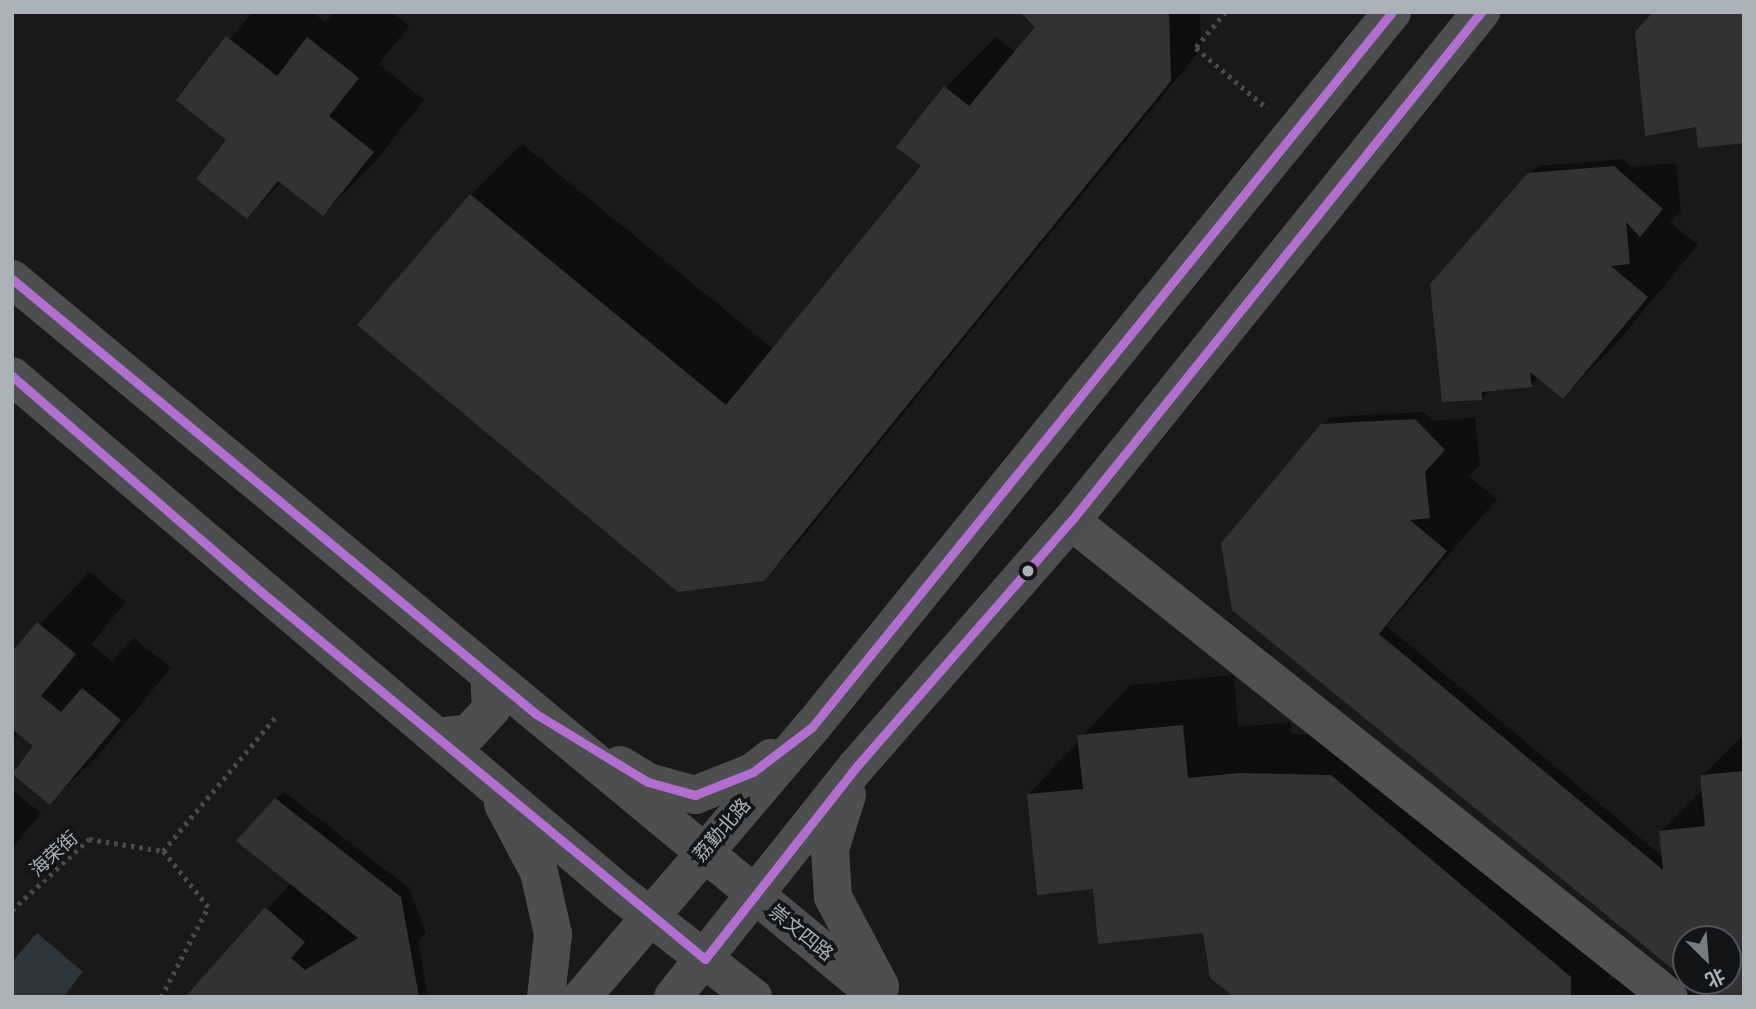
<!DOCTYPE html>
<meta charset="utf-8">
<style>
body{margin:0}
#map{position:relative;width:1756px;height:1009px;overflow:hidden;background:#191919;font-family:"Work Sans","Noto Sans SC",sans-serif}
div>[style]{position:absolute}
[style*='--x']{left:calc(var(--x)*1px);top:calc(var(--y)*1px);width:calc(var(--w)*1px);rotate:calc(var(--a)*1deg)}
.water>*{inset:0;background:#2d373b}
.shadow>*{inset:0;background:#0007}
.building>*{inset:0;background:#323233}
.path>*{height:4.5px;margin-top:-2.25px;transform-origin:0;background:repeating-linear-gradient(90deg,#494b4d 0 3.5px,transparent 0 8.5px)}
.street>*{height:38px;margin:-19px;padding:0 19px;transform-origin:19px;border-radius:19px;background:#4e5052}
.secondary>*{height:38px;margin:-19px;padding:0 19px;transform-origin:19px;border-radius:19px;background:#4d4e50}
.bus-1>*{height:9px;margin:-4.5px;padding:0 4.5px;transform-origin:4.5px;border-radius:4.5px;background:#b36fd0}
.dots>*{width:19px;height:19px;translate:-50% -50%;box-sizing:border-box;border:4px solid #131415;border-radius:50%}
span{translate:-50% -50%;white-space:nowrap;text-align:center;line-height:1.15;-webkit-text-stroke:7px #131415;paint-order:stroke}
.street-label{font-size:19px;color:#abb2ba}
.frame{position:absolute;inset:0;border:14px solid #abb2ba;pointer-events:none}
.north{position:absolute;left:1672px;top:925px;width:70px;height:70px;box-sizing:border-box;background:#131415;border:2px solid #505357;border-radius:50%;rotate:155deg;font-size:19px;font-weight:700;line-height:28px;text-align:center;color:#abb2ba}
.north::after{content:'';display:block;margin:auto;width:24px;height:32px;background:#787c82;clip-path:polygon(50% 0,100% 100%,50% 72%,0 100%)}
</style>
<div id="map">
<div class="water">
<i style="clip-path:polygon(37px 933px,83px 972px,63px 997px,12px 997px,12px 962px)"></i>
</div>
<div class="shadow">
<i style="clip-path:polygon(253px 12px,312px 12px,325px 22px,335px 12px,392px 12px,409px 26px,379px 64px,424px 100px,374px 163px,323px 214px,282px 182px,247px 217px,228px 140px,178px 100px)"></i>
<i style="clip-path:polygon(1022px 12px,1200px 12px,1201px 49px,794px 548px,763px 579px,471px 195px,522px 144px,773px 349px,924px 166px,945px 88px,996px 37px,1016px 52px,1037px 26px)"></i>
<i style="clip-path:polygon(1623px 159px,1632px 167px,1676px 163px,1681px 211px,1670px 222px,1698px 245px,1614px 346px,1563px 397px,1539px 377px,1531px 385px,1490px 390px,1482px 398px,1443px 400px,1530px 174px,1538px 166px)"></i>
<i style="clip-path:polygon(1423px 412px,1433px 421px,1475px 417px,1480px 465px,1469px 476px,1497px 499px,1387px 626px,1663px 857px,1661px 831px,1703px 789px,1702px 776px,1744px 734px,1744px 997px,1690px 981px,1728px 981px,1728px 939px,1686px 939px,1685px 997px,1236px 997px,1205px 929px,1094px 887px,1028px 795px,1130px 685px,1234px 675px,1238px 727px,1290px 722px,1291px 734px,1371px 736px,1610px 937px,1609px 979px,1679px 972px,1234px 609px,1322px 425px,1330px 417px)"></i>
<i style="clip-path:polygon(89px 572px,126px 602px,91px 644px,112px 661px,134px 638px,171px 668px,101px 752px,50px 803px,35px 745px,19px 732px,12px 741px,12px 654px)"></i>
<i style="clip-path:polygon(12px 790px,41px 813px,12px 849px)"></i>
<i style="clip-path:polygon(284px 792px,409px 888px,426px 933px,418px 941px,428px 997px,187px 997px,291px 883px,276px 799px)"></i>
</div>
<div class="building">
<i style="clip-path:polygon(1020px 12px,1169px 12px,1171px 81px,764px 581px,678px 592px,357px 325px,470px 194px,726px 405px,921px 166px,896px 147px,944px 86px,969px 106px,1035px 27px)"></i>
<i style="clip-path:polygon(1653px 12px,1744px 12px,1744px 143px,1698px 148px,1696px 127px,1645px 136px,1635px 32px)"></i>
<i style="clip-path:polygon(226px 36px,277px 76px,307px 37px,359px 78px,329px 116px,374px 152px,323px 216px,278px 181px,247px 219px,196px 179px,226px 140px,176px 100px)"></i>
<i style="clip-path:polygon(1614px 166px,1663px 209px,1640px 237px,1626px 222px,1630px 264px,1611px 266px,1648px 297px,1563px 399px,1530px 372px,1532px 387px,1482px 392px,1482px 400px,1442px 402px,1430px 284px,1528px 173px)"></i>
<i style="clip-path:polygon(1415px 419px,1445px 450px,1425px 472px,1430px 518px,1410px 520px,1447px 551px,1379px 634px,1663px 870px,1659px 831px,1705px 826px,1700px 775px,1744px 771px,1744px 997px,1707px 997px,1688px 981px,1728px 981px,1728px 939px,1686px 939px,1686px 980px,1232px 610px,1221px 543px,1321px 424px)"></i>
<i style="clip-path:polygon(37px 622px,76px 654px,41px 696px,61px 712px,82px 688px,121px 720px,50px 805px,12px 774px,33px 746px,12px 729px,12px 652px)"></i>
<i style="clip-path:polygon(1183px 725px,1188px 778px,1239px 773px,1331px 775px,1571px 977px,1571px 997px,1234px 997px,1210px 978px,1203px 933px,1098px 944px,1093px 889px,1037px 895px,1027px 794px,1083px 789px,1077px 735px)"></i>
<i style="clip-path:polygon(275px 798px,401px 897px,419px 997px,185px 997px,265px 907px,305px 942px,291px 958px,305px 970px,358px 938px,236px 841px)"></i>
</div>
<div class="path">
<i style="--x:1226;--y:12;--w:47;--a:129.8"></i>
<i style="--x:1196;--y:48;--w:94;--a:40.3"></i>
<i style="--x:12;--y:910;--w:105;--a:-42.7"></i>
<i style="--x:89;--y:839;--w:75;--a:9.2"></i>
<i style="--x:161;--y:997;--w:102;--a:-62.4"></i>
<i style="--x:208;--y:907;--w:72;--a:-128.8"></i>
<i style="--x:163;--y:851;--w:177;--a:-50"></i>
</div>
<div class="street">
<i style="--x:1071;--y:521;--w:764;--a:38.52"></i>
</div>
<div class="secondary">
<i style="--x:12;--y:279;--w:1126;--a:39.63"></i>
<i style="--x:12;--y:376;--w:798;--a:40.38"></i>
<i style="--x:620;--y:893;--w:169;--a:38"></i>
<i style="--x:438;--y:737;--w:31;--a:-7"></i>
<i style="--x:469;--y:733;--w:33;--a:-47"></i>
<i style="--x:491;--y:709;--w:33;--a:-93"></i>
<i style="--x:620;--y:765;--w:33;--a:31"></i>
<i style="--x:648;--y:782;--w:49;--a:15.5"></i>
<i style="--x:695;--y:795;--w:62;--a:-21.6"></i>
<i style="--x:753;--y:772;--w:23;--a:-38"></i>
<i style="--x:847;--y:795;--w:57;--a:107.5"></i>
<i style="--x:830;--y:849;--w:48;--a:86.4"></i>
<i style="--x:833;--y:897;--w:101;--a:62.2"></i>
<i style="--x:503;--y:804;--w:77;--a:62.1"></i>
<i style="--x:539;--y:872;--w:64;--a:77.3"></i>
<i style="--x:553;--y:934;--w:63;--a:96.3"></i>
<i style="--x:582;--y:997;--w:355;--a:-49.6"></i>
<i style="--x:812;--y:727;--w:921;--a:-50.95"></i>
<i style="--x:673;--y:997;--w:295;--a:-51.5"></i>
<i style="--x:857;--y:766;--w:325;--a:-48.9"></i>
<i style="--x:1071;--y:521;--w:654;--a:-51.15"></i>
</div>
<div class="bus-1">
<i style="--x:12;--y:279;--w:681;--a:39.7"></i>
<i style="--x:536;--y:714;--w:131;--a:31.3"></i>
<i style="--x:648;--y:782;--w:49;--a:15.5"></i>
<i style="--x:695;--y:795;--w:62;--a:-21.6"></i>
<i style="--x:753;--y:772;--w:74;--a:-37.3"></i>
<i style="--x:812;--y:727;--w:921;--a:-50.95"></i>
<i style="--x:12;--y:376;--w:342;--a:40.9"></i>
<i style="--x:271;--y:600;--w:563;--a:39.6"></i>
<i style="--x:705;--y:959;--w:246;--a:-51.8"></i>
<i style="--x:857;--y:766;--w:325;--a:-48.9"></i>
<i style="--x:1071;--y:521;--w:654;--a:-51.15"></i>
</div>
<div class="dots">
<i style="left:1028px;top:571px;background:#abb2ba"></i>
</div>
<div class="street-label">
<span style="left:722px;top:830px;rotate:-49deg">荔勤北路</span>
<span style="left:54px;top:854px;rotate:-42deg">海荣街</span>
<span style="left:801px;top:933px;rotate:39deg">崇文四路</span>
</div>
<div class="frame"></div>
<div class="north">北</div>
</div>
